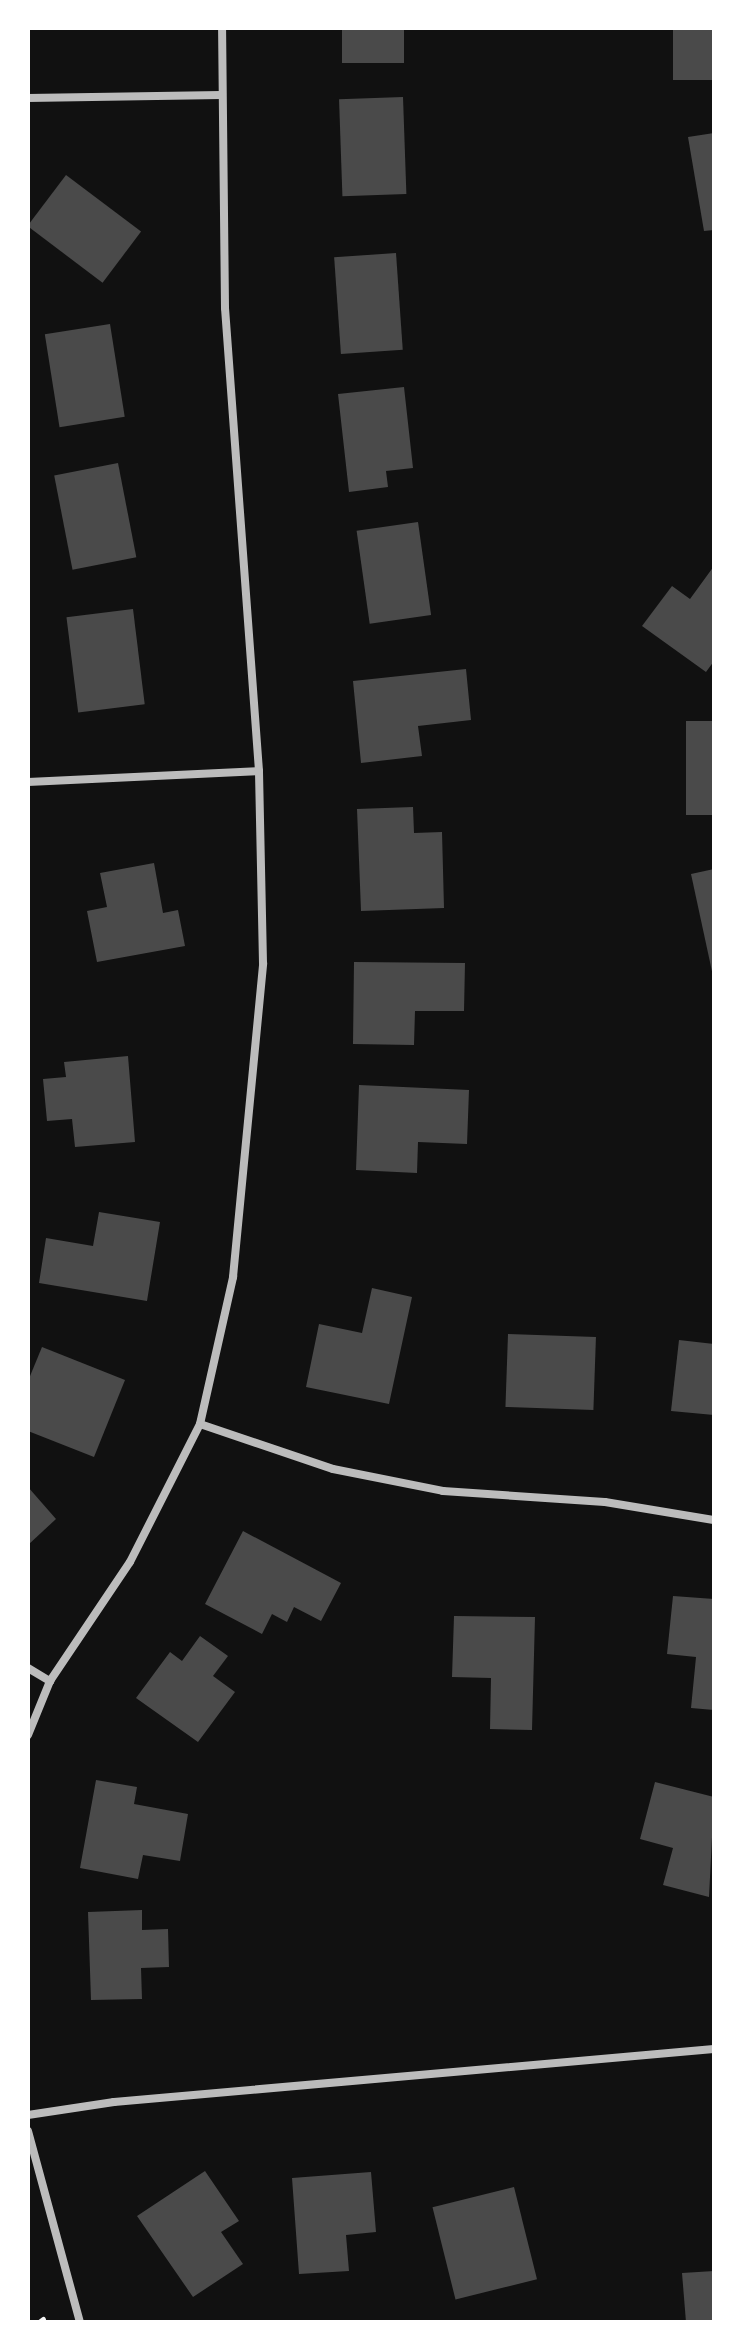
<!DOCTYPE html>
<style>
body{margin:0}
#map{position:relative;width:742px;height:2350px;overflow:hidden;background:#111;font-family:"Roboto Condensed",sans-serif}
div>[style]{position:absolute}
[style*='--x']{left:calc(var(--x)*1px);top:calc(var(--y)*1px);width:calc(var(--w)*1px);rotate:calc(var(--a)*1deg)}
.building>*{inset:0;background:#4a4a4a;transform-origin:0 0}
.path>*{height:5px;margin:-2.5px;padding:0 2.5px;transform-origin:2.5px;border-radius:2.5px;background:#f5f5f5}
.minor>*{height:8px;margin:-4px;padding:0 4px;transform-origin:4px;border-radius:4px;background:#bcbcbc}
span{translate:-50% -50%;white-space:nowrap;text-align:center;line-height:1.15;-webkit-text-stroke:8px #fff;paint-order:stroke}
.frame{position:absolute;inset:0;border:30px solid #fff;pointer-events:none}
</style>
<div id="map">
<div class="building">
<i style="left:342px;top:28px;width:62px;height:35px"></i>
<i style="left:673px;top:28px;width:41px;height:52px"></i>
<i style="left:403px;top:97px;width:97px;height:64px;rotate:88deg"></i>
<i style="clip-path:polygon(714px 133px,714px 230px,704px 231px,688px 137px)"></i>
<i style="left:66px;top:175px;width:94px;height:64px;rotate:37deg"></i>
<i style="left:396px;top:253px;width:97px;height:62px;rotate:86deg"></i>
<i style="left:110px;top:324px;width:94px;height:66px;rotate:81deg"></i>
<i style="clip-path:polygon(404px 387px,413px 468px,386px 471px,388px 487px,349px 492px,338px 394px)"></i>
<i style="left:118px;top:463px;width:96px;height:65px;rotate:79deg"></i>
<i style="left:418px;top:522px;width:94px;height:62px;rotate:82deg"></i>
<i style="clip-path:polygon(714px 566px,714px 661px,706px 672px,642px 626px,672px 586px,690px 599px)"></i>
<i style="left:133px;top:609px;width:96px;height:67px;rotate:83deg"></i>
<i style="clip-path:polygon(466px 669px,471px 720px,418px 726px,422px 756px,361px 763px,353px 681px)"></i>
<i style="left:714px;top:721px;width:94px;height:28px;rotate:90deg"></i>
<i style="clip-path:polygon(413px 807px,414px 833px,442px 832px,444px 908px,361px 911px,357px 809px)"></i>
<i style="clip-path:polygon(154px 863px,163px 913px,178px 910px,185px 946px,97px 962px,87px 911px,107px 907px,100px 873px)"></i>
<i style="clip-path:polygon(714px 869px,714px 976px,713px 976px,691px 874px)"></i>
<i style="clip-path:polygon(354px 962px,465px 963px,464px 1011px,415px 1011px,414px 1045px,353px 1044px)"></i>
<i style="clip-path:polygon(128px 1056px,135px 1142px,75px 1147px,72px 1119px,47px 1121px,43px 1079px,66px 1077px,64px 1062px)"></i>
<i style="clip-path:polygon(359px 1085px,469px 1090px,467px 1144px,418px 1142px,417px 1173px,356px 1170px)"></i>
<i style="clip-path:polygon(99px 1212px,160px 1222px,147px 1301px,39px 1283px,46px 1238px,93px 1246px)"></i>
<i style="clip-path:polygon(372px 1288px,412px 1297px,389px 1404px,306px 1387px,319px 1324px,362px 1333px)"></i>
<i style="left:508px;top:1334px;width:88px;height:73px;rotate:2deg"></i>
<i style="clip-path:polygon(679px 1340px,714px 1344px,714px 1415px,671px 1411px)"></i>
<i style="clip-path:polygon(42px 1347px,125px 1380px,94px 1457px,28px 1431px,28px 1381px)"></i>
<i style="clip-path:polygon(28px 1487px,56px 1519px,28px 1545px)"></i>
<i style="clip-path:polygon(243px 1531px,341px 1583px,321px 1621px,294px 1607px,287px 1622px,272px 1614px,262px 1634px,205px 1604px)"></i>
<i style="clip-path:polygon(673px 1596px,714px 1599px,714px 1710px,691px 1708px,696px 1657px,667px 1654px)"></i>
<i style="clip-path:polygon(454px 1616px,535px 1617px,532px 1730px,490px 1729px,491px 1678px,452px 1677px)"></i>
<i style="clip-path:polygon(200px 1636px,228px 1656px,213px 1676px,235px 1692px,198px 1742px,136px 1698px,170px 1652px,182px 1661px)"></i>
<i style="clip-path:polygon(96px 1780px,137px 1787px,134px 1804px,188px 1814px,180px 1861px,143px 1855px,138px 1879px,80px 1868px)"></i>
<i style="clip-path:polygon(655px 1782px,714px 1797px,709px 1897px,663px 1885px,673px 1848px,640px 1839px)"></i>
<i style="clip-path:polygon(142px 1910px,142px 1930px,168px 1929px,169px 1967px,141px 1968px,142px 1999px,91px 2000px,88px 1912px)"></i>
<i style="clip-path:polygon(205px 2171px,239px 2221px,221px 2232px,243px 2264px,193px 2297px,137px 2216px)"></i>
<i style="clip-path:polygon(371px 2172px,376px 2232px,346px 2235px,349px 2271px,299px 2274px,292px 2178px)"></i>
<i style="left:514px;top:2187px;width:95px;height:84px;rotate:76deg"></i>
<i style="clip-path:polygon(714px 2271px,714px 2322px,686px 2322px,682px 2273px)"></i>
</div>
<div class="path">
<i style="--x:39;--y:2322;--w:5;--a:-37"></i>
</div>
<div class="minor">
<i style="--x:28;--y:98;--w:193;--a:-0.9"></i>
<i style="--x:28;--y:782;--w:231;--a:-2.7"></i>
<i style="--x:200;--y:1424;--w:140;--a:18.7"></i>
<i style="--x:333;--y:1469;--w:112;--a:11.3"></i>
<i style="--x:443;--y:1491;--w:162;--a:3.9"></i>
<i style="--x:605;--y:1502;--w:110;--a:9.4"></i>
<i style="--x:28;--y:1668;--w:26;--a:31"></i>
<i style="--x:28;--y:1735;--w:58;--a:-67.8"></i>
<i style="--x:50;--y:1681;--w:143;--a:-56.1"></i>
<i style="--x:130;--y:1562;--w:155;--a:-63.1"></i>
<i style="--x:200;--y:1424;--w:151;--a:-77.3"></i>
<i style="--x:233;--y:1277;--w:315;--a:-84.5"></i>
<i style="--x:263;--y:963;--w:192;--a:-91.2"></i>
<i style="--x:259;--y:771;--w:464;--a:-94.2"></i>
<i style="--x:225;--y:308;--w:280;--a:-90.6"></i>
<i style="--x:28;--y:2115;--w:87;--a:-8.6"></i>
<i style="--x:114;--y:2102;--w:602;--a:-5.05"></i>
<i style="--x:28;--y:2131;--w:198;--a:74.8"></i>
</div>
<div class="frame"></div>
</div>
